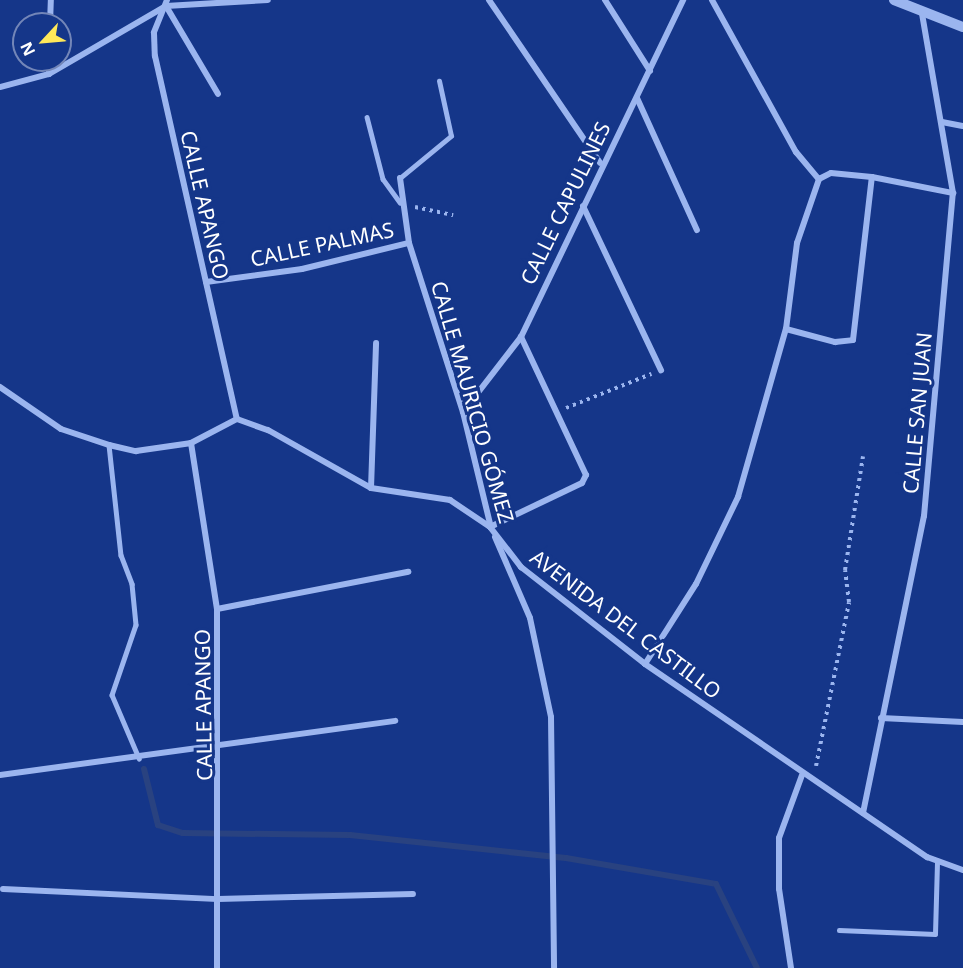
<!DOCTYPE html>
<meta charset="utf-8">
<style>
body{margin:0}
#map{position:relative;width:963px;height:968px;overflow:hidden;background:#153689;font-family:"Noto Sans",sans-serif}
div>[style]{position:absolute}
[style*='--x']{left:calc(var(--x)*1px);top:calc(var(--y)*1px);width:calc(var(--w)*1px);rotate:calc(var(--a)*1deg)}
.stream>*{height:6px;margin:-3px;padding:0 3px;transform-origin:3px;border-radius:3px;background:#294280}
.path>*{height:4px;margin-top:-2px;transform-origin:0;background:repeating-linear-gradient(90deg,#9bb5ef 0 3px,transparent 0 7.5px)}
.service>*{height:4.5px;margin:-2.25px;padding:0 2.25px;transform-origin:2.25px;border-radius:2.25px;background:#9bb5ef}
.minor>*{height:6px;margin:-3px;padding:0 3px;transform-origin:3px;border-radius:3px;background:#9bb5ef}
.tertiary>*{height:10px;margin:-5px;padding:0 5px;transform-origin:5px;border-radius:5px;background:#9bb5ef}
span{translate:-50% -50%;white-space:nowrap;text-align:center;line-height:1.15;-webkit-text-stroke:6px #153689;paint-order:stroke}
.street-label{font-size:21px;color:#fff}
.north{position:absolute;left:12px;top:12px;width:60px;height:60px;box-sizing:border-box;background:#153689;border:2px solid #7386b8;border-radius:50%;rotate:244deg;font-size:16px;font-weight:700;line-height:24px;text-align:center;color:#fff}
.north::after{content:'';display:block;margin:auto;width:21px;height:27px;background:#ffe859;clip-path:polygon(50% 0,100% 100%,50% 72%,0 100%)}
</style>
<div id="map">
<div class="stream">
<i style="--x:144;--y:769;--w:58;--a:76"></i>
<i style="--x:158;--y:825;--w:26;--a:18"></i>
<i style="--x:183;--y:833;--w:167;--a:0.7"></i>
<i style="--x:350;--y:835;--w:217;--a:6.1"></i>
<i style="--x:566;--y:858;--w:152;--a:9.8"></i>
<i style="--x:716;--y:884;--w:93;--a:64"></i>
</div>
<div class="path">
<i style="--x:415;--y:207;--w:39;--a:12"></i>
<i style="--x:566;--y:408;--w:92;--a:-21.8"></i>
<i style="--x:816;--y:766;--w:167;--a:-78.6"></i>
<i style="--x:849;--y:602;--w:32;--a:-97"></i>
<i style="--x:845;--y:570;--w:115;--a:-81"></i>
</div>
<div class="service">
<i style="--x:367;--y:117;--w:64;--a:75.5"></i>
<i style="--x:383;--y:179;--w:29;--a:54"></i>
<i style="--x:400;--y:178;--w:66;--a:-39.5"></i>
<i style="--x:451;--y:136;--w:56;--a:-102.3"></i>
<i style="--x:109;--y:445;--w:111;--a:83.8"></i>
<i style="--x:121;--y:555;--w:31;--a:69"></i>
<i style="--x:132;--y:584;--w:41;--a:84.4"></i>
<i style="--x:136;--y:625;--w:74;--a:108.9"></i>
<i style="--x:112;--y:695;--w:69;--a:66.8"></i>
<i style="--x:839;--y:930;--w:96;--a:2.4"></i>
<i style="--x:935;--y:934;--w:73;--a:-88.4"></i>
</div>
<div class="minor">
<i style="--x:167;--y:0;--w:35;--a:112"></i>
<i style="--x:154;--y:33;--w:23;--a:88"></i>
<i style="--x:155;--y:56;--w:372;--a:77.3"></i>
<i style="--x:489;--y:0;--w:197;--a:55.7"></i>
<i style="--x:605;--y:0;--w:84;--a:57.6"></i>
<i style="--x:712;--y:0;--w:174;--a:61.1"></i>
<i style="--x:796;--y:152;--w:35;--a:50"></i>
<i style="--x:166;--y:6;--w:102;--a:59.4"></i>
<i style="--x:50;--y:24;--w:24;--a:-88"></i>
<i style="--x:49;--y:74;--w:14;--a:-90"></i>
<i style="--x:0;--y:87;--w:51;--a:-14.9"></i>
<i style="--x:49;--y:74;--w:135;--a:-30.2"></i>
<i style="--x:166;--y:6;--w:102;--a:-3.4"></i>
<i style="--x:637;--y:98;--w:145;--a:65.6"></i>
<i style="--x:942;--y:122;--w:21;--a:11"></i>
<i style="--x:400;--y:178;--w:66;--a:82.1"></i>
<i style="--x:409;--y:243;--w:177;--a:72.3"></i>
<i style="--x:463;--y:412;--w:119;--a:76.4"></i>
<i style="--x:583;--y:206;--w:182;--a:64.6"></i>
<i style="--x:206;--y:282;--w:97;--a:-7.7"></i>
<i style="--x:302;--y:269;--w:110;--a:-13.7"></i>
<i style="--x:786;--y:329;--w:51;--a:14.9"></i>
<i style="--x:835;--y:342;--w:18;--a:-6"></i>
<i style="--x:853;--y:340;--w:164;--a:-83.4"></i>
<i style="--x:0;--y:387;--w:74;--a:34.5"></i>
<i style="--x:61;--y:429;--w:51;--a:18.4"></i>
<i style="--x:109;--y:445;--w:28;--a:13"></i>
<i style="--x:136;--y:451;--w:56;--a:-8.3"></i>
<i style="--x:191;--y:443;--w:52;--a:-27.6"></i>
<i style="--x:237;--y:419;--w:33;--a:20"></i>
<i style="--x:268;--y:430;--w:118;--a:29.4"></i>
<i style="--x:371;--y:488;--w:80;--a:8.6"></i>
<i style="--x:450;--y:500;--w:48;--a:34"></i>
<i style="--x:490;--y:527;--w:51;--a:52.2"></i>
<i style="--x:521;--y:567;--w:157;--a:38"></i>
<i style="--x:645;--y:664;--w:342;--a:34.4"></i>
<i style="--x:927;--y:857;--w:38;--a:20"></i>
<i style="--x:463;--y:412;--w:95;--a:-52.3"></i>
<i style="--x:521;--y:337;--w:374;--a:-64.3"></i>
<i style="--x:191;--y:443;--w:168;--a:81.1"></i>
<i style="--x:217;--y:609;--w:359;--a:90"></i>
<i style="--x:371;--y:488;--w:145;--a:-88"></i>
<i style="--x:490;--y:527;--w:102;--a:-25.6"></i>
<i style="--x:582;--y:483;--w:9;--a:-63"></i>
<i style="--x:586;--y:475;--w:153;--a:-115.2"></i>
<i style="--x:495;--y:537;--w:88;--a:66.6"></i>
<i style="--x:530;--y:618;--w:101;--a:78"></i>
<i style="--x:551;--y:717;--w:251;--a:89.3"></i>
<i style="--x:217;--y:609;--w:195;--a:-11"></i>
<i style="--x:645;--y:664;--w:95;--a:-57.5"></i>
<i style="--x:696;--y:584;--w:97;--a:-64.2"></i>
<i style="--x:738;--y:497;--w:175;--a:-74.1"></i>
<i style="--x:786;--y:329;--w:87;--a:-82.7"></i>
<i style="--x:797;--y:243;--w:68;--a:-71"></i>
<i style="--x:819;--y:179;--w:13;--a:-27"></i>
<i style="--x:831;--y:173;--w:41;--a:5.6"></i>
<i style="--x:872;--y:177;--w:83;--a:11.2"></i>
<i style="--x:881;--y:718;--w:82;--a:2.8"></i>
<i style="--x:0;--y:775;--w:399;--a:-7.8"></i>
<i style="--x:863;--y:813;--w:303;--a:-78.4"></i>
<i style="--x:924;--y:516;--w:324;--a:-84.9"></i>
<i style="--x:953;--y:193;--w:183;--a:-99.8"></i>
<i style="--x:3;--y:889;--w:215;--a:2.7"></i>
<i style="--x:218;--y:899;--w:195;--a:-1.5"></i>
<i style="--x:791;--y:968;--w:80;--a:-98.6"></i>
<i style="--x:779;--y:889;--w:51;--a:-90"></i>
<i style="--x:779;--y:838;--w:67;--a:-69.9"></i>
</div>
<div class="tertiary">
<i style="--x:894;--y:0;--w:74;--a:21.4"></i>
</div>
<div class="street-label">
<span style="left:565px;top:203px;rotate:-64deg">CALLE CAPULINES</span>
<span style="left:205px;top:205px;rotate:77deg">CALLE APANGO</span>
<span style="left:322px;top:244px;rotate:-12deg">CALLE PALMAS</span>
<span style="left:473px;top:402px;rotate:74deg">CALLE MAURICIO GÓMEZ</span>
<span style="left:917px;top:413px;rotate:-85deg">CALLE SAN JUAN</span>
<span style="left:626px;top:624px;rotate:37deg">AVENIDA DEL CASTILLO</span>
<span style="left:203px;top:705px;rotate:-91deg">CALLE APANGO</span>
</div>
<div class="north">N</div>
</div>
